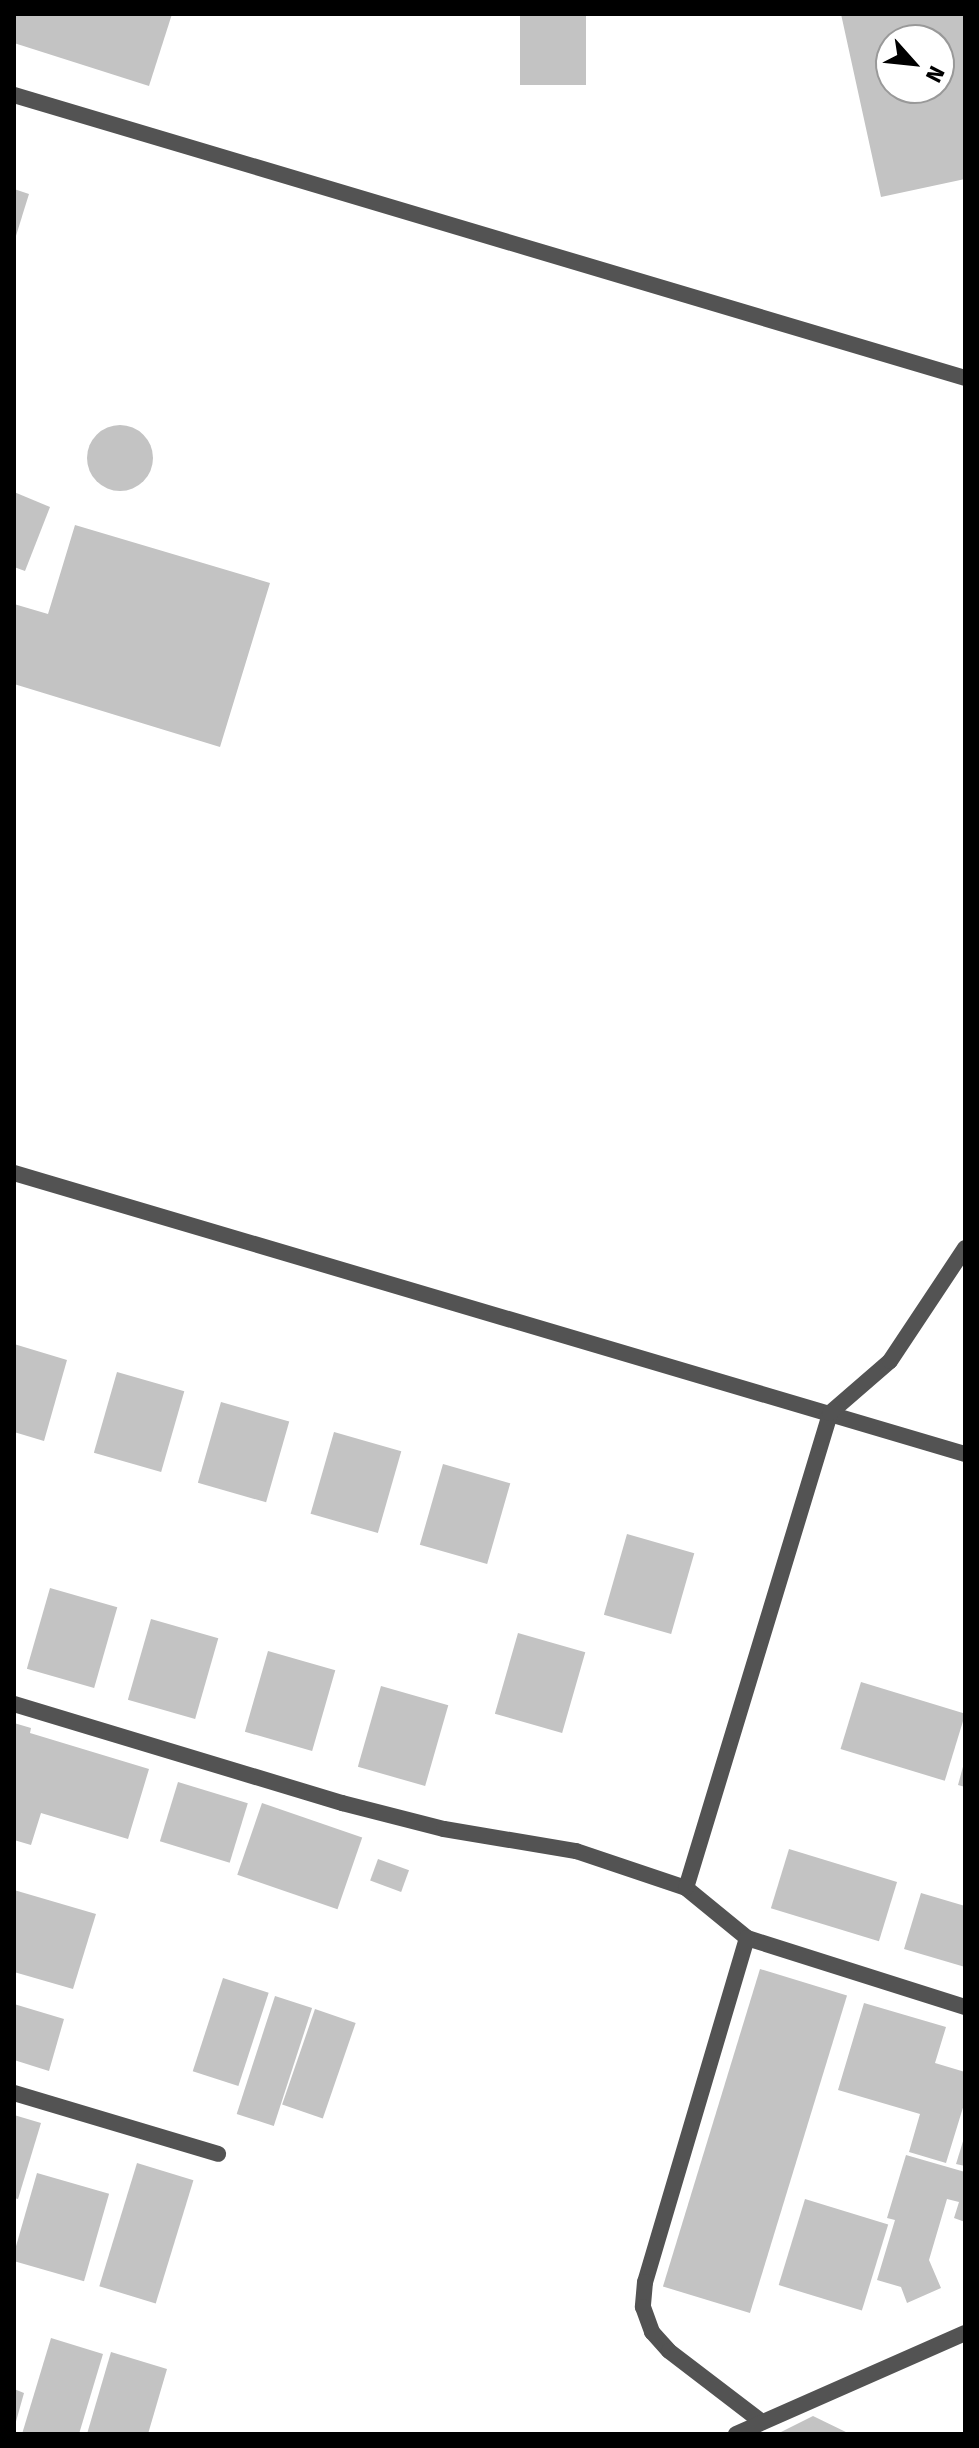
<!DOCTYPE html>
<style>
body{margin:0}
#map{position:relative;width:979px;height:2448px;overflow:hidden;background:#fff;font-family:"Fira Sans",sans-serif}
div>[style]{position:absolute}
[style*='--x']{left:calc(var(--x)*1px);top:calc(var(--y)*1px);width:calc(var(--w)*1px);rotate:calc(var(--a)*1deg)}
.building>*{inset:0;background:#c3c3c3;transform-origin:0 0}
.round{border-radius:50%}
.service>*{height:16px;margin:-8px;padding:0 8px;transform-origin:8px;border-radius:8px;background:#535353}
.minor>*{height:16px;margin:-8px;padding:0 8px;transform-origin:8px;border-radius:8px;background:#535353}
span{translate:-50% -50%;white-space:nowrap;text-align:center;line-height:1.15;-webkit-text-stroke:8px #fff;paint-order:stroke}
.frame{position:absolute;inset:0;border:16px solid #000;pointer-events:none}
.north{position:absolute;left:875px;top:24px;width:80px;height:80px;box-sizing:border-box;background:#fff;border:2px solid #999;border-radius:50%;rotate:117deg;font-size:22px;font-weight:700;line-height:32px;text-align:center;color:#000}
.north::after{content:'';display:block;margin:auto;width:28px;height:36px;background:#000;clip-path:polygon(50% 0,100% 100%,50% 72%,0 100%)}
</style>
<div id="map">
<div class="building">
<i style="clip-path:polygon(14px 14px,172px 14px,149px 86px,14px 43px)"></i>
<i style="left:520px;top:14px;width:66px;height:71px"></i>
<i style="clip-path:polygon(evenodd,841px 14px,965px 14px,965px 179px,881px 197px,841px 14px,891px 40px,939px 40px,939px 88px,891px 88px,891px 40px)"></i>
<i style="clip-path:polygon(14px 189px,29px 194px,15px 239px,14px 239px)"></i>
<i class="round" style="left:87px;top:425px;width:66px;height:66px"></i>
<i style="clip-path:polygon(14px 492px,50px 507px,25px 571px,14px 567px)"></i>
<i style="clip-path:polygon(75px 525px,270px 583px,220px 747px,14px 684px,14px 604px,48px 614px)"></i>
<i style="clip-path:polygon(14px 1344px,67px 1360px,44px 1441px,14px 1432px)"></i>
<i style="left:117px;top:1372px;width:70px;height:84px;rotate:16deg"></i>
<i style="left:221px;top:1402px;width:71px;height:84px;rotate:16deg"></i>
<i style="left:334px;top:1432px;width:70px;height:85px;rotate:16deg"></i>
<i style="left:443px;top:1464px;width:70px;height:84px;rotate:16deg"></i>
<i style="left:627px;top:1534px;width:70px;height:84px;rotate:16deg"></i>
<i style="left:50px;top:1588px;width:70px;height:84px;rotate:16deg"></i>
<i style="left:151px;top:1619px;width:70px;height:84px;rotate:16deg"></i>
<i style="left:518px;top:1633px;width:70px;height:84px;rotate:16deg"></i>
<i style="left:268px;top:1651px;width:70px;height:84px;rotate:16deg"></i>
<i style="left:861px;top:1682px;width:109px;height:70px;rotate:17deg"></i>
<i style="left:381px;top:1686px;width:70px;height:84px;rotate:16deg"></i>
<i style="clip-path:polygon(14px 1723px,31px 1728px,30px 1733px,149px 1769px,128px 1839px,41px 1813px,31px 1845px,14px 1840px)"></i>
<i style="clip-path:polygon(964px 1763px,965px 1763px,965px 1787px,958px 1785px)"></i>
<i style="left:178px;top:1782px;width:73px;height:62px;rotate:17deg"></i>
<i style="left:262px;top:1803px;width:106px;height:76px;rotate:19deg"></i>
<i style="left:789px;top:1849px;width:113px;height:62px;rotate:17deg"></i>
<i style="left:378px;top:1859px;width:33px;height:23px;rotate:20deg"></i>
<i style="clip-path:polygon(14px 1890px,96px 1914px,73px 1989px,14px 1972px)"></i>
<i style="clip-path:polygon(921px 1893px,965px 1906px,965px 1967px,904px 1949px)"></i>
<i style="left:760px;top:1969px;width:91px;height:332px;rotate:17deg"></i>
<i style="left:223px;top:1978px;width:48px;height:98px;rotate:18deg"></i>
<i style="left:275px;top:1996px;width:39px;height:124px;rotate:18deg"></i>
<i style="clip-path:polygon(864px 2003px,946px 2027px,935px 2063px,965px 2072px,965px 2101px,946px 2163px,909px 2152px,920px 2114px,838px 2090px)"></i>
<i style="clip-path:polygon(14px 2004px,64px 2019px,49px 2071px,14px 2060px)"></i>
<i style="left:315px;top:2009px;width:43px;height:101px;rotate:19deg"></i>
<i style="clip-path:polygon(14px 2115px,41px 2123px,18px 2199px,14px 2198px)"></i>
<i style="clip-path:polygon(964px 2138px,965px 2138px,965px 2166px,956px 2164px)"></i>
<i style="clip-path:polygon(906px 2155px,965px 2172px,965px 2222px,954px 2218px,959px 2202px,947px 2199px,929px 2260px,941px 2288px,907px 2303px,901px 2287px,877px 2280px,895px 2220px,887px 2218px)"></i>
<i style="left:137px;top:2163px;width:59px;height:129px;rotate:17deg"></i>
<i style="left:37px;top:2173px;width:75px;height:91px;rotate:16deg"></i>
<i style="left:805px;top:2199px;width:87px;height:90px;rotate:17deg"></i>
<i style="clip-path:polygon(51px 2338px,103px 2354px,79px 2434px,22px 2434px)"></i>
<i style="clip-path:polygon(111px 2352px,167px 2369px,148px 2434px,87px 2434px)"></i>
<i style="clip-path:polygon(14px 2389px,24px 2393px,15px 2425px,14px 2425px)"></i>
<i style="clip-path:polygon(813px 2416px,850px 2434px,777px 2434px)"></i>
</div>
<div class="service">
<i style="--x:14;--y:95;--w:992;--a:16.57"></i>
</div>
<div class="minor">
<i style="--x:14;--y:1173;--w:992;--a:16.46"></i>
<i style="--x:14;--y:1704;--w:343;--a:16.8"></i>
<i style="--x:342;--y:1803;--w:105;--a:14.3"></i>
<i style="--x:444;--y:1829;--w:134;--a:9.5"></i>
<i style="--x:576;--y:1851;--w:116;--a:18.6"></i>
<i style="--x:686;--y:1888;--w:79;--a:39.3"></i>
<i style="--x:747;--y:1938;--w:229;--a:17.6"></i>
<i style="--x:686;--y:1888;--w:496;--a:-73.1"></i>
<i style="--x:830;--y:1413;--w:79;--a:-40.9"></i>
<i style="--x:890;--y:1361;--w:136;--a:-56.4"></i>
<i style="--x:747;--y:1938;--w:359;--a:106.5"></i>
<i style="--x:645;--y:2282;--w:25;--a:95"></i>
<i style="--x:643;--y:2307;--w:27;--a:70"></i>
<i style="--x:652;--y:2332;--w:25;--a:48"></i>
<i style="--x:669;--y:2351;--w:117;--a:37.4"></i>
<i style="--x:14;--y:2093;--w:213;--a:16.6"></i>
<i style="--x:736;--y:2434;--w:250;--a:-23.8"></i>
</div>
<div class="frame"></div>
<div class="north">N</div>
</div>
